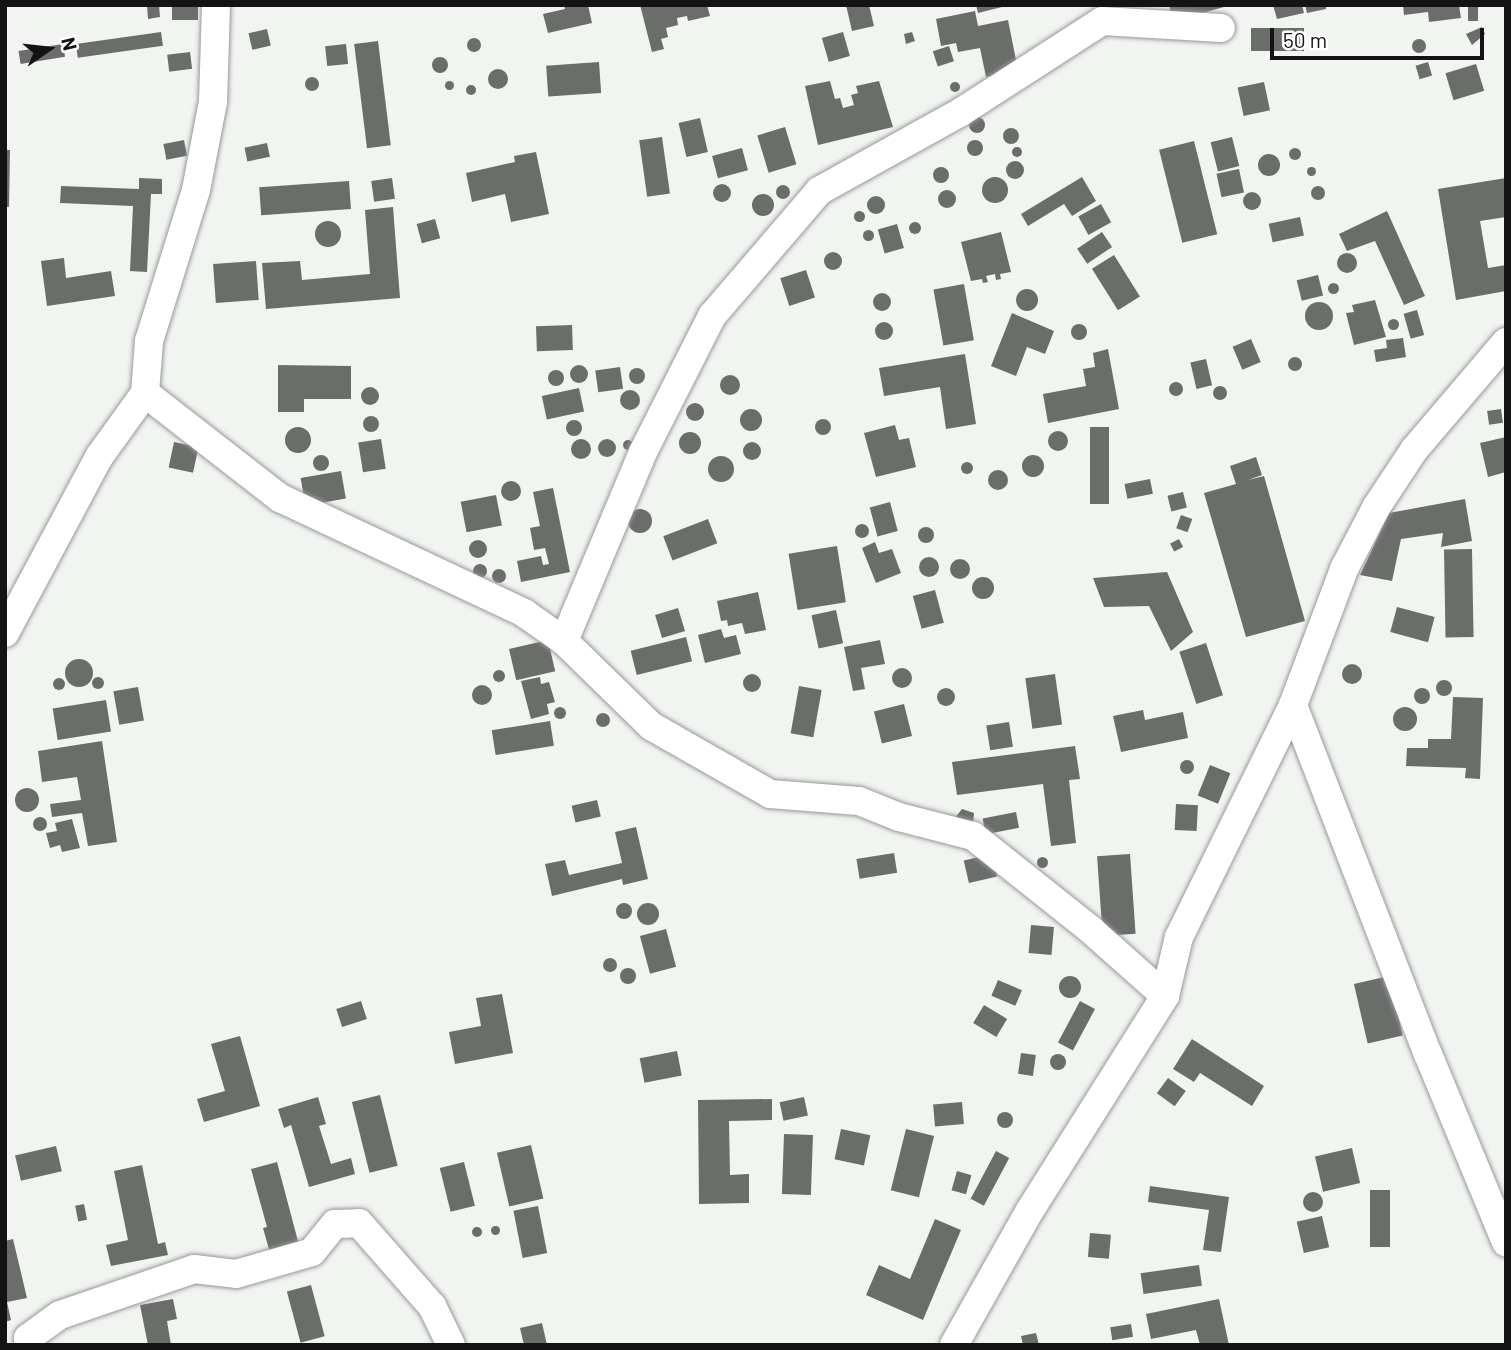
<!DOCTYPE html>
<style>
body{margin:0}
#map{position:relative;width:1511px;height:1350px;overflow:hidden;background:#f1f4f1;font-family:Barlow,sans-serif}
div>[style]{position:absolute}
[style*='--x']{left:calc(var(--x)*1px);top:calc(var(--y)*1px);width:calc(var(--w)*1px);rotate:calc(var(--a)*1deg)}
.building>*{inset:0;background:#6b6d6b;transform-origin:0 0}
.round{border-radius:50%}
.roads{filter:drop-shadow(0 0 2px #979a97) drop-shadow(0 0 2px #979a97)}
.street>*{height:28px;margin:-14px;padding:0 14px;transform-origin:14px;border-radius:14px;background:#fff}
span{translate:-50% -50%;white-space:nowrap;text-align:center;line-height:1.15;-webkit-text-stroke:7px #fff;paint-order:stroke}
.frame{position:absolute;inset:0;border:7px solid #121312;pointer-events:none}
.north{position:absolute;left:14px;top:14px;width:70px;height:70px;-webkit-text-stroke:5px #fff;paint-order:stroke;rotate:76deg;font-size:19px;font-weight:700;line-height:28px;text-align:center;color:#121312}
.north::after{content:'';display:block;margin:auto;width:24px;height:32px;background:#121312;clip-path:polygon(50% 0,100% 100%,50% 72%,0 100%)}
.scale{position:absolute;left:1270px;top:28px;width:214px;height:32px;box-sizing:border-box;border:4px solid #121312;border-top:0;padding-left:9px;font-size:21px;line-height:24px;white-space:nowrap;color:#121312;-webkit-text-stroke:5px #fff;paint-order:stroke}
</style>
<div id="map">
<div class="building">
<i style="clip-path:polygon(147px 5px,159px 5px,160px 17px,148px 19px)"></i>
<i style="left:172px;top:5px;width:26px;height:15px"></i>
<i style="clip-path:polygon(564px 5px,588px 5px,592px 23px,548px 33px,543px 14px,565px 9px)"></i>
<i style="clip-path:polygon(640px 5px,707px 5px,710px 16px,688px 21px,687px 16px,677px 18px,678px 25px,666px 28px,668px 37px,661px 39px,664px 49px,652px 52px)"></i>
<i style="clip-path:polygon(846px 5px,869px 5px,874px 26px,852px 31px)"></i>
<i style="clip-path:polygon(976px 5px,1006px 5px,1006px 6px,978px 13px)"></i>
<i style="clip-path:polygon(1169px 5px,1224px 5px,1224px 7px,1173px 21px)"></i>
<i style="clip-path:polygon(1273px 5px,1302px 5px,1304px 13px,1277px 19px)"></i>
<i style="clip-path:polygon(1305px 5px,1326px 5px,1326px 9px,1307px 13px)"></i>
<i style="clip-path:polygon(1403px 5px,1459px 5px,1461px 18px,1429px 22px,1428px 12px,1404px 15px)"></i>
<i style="left:1468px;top:5px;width:10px;height:16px"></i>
<i style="clip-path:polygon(975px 11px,978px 26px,1008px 20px,1018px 70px,986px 77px,980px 48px,958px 52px,956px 43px,941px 46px,936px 19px)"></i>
<i style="clip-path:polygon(1482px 27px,1485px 34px,1472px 45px,1466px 34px)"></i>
<i style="left:1251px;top:28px;width:53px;height:23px"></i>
<i style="left:267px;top:29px;width:17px;height:19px;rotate:77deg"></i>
<i style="left:161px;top:32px;width:14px;height:86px;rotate:82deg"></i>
<i style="left:843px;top:32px;width:25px;height:22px;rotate:74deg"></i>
<i style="clip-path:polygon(912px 32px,915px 41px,906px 44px,904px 34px)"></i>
<i class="round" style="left:467px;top:38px;width:14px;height:14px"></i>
<i class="round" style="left:1412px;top:39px;width:14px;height:14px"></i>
<i style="left:378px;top:41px;width:105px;height:24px;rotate:83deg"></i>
<i style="left:63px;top:44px;width:13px;height:45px;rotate:81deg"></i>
<i style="left:346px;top:44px;width:20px;height:21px;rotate:84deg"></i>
<i style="left:949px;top:46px;width:16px;height:17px;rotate:72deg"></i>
<i style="left:190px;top:52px;width:17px;height:23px;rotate:83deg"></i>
<i class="round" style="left:432px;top:57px;width:16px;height:16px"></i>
<i style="left:599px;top:62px;width:31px;height:53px;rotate:86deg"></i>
<i style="left:1428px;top:62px;width:14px;height:13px;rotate:73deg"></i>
<i style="left:1476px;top:64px;width:28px;height:32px;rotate:73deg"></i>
<i class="round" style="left:488px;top:69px;width:20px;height:20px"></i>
<i class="round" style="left:305px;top:77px;width:14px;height:14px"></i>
<i class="round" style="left:444.5px;top:80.5px;width:9px;height:9px"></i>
<i style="clip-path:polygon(830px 81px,835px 99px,840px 98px,843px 108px,854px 105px,851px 95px,858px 93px,856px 86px,879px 81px,893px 127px,818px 145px,805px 86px)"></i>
<i style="left:1264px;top:82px;width:29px;height:27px;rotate:78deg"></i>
<i class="round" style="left:950px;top:82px;width:10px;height:10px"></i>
<i class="round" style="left:466px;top:85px;width:10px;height:10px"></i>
<i class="round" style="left:969px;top:117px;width:16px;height:16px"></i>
<i style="left:700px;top:118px;width:35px;height:22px;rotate:77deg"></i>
<i style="left:785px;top:127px;width:39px;height:29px;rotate:73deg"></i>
<i class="round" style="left:1003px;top:128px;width:16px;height:16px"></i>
<i style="left:662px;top:137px;width:57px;height:23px;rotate:82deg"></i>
<i style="left:1232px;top:137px;width:30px;height:22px;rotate:76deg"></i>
<i style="left:184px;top:140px;width:16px;height:21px;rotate:79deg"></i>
<i class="round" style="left:967px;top:140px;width:16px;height:16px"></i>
<i style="left:1194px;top:141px;width:96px;height:36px;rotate:76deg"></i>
<i style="left:267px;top:143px;width:14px;height:23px;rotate:78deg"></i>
<i class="round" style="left:1012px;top:147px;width:10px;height:10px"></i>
<i class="round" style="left:1289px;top:148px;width:12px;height:12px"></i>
<i style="left:742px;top:148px;width:23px;height:31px;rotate:75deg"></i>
<i style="clip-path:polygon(5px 150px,10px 150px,9px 207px,5px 207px)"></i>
<i style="clip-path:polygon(536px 152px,549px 214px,511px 222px,505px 194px,472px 202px,466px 173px,515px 162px,514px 156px)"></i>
<i class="round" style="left:1258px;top:154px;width:22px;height:22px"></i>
<i class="round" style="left:1006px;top:161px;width:18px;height:18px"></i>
<i class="round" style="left:1306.5px;top:166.5px;width:9px;height:9px"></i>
<i class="round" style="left:933px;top:167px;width:16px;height:16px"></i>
<i style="left:1239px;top:169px;width:24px;height:23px;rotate:78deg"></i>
<i class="round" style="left:982px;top:177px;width:26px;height:26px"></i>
<i style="clip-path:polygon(1082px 177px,1096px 201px,1072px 216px,1064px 204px,1028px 226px,1021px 214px)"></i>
<i style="clip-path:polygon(139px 178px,162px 179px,162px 194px,151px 194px,147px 272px,130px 271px,133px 206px,60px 203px,61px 186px,139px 189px)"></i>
<i style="left:392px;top:178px;width:21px;height:21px;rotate:82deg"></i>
<i style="clip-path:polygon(1506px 178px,1506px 217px,1480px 221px,1488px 268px,1506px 265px,1506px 291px,1456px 300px,1438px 189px)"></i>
<i style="left:349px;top:181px;width:28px;height:90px;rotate:86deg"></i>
<i class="round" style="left:713px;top:184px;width:18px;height:18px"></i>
<i class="round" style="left:776px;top:185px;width:14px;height:14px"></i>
<i class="round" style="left:1311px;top:186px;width:14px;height:14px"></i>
<i class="round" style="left:938px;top:190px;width:18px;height:18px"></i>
<i class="round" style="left:1243px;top:192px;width:18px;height:18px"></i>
<i class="round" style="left:752px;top:194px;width:22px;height:22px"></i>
<i class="round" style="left:867px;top:196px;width:18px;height:18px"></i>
<i style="left:1101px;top:204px;width:21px;height:26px;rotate:61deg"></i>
<i style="clip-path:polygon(393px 207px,400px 298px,266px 309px,262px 263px,300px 261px,302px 280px,370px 274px,365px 210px)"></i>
<i class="round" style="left:853.5px;top:210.5px;width:11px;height:11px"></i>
<i style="clip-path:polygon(1387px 211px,1425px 296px,1404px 305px,1375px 241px,1347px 251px,1339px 234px)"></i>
<i style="left:1300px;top:217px;width:19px;height:32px;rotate:78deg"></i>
<i style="left:435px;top:219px;width:20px;height:19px;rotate:75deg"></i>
<i class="round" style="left:315px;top:221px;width:26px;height:26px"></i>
<i class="round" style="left:909px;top:222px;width:12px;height:12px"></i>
<i style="left:897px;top:224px;width:25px;height:20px;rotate:74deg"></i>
<i class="round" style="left:862.5px;top:229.5px;width:11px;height:11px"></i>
<i style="clip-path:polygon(1001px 232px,1011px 272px,1000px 274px,1001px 279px,996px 280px,995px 274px,986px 276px,988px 282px,983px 283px,982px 279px,971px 281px,961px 242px)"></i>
<i style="left:1102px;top:232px;width:18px;height:30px;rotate:56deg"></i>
<i class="round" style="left:824px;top:252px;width:18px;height:18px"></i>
<i class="round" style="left:1337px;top:253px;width:20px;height:20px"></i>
<i style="left:1114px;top:255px;width:49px;height:26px;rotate:58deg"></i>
<i style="clip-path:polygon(64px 258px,66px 278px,111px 271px,115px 296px,47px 306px,41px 261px)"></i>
<i style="left:256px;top:261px;width:39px;height:43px;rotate:86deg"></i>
<i style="left:806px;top:270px;width:29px;height:27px;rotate:72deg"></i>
<i style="left:1318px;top:275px;width:21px;height:22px;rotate:76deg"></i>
<i class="round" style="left:1327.5px;top:282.5px;width:11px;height:11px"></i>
<i style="left:964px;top:284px;width:57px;height:31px;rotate:80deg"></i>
<i class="round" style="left:1016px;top:289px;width:22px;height:22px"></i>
<i class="round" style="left:873px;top:293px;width:18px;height:18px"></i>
<i style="clip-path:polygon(1375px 300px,1386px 337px,1354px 345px,1346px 313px,1354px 312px,1352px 305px)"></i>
<i class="round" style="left:1305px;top:302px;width:28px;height:28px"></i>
<i style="left:1417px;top:310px;width:26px;height:14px;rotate:74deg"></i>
<i style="clip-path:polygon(1012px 313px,1054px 331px,1045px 354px,1027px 347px,1016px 376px,991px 366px)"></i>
<i class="round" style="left:1387.5px;top:318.5px;width:11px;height:11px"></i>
<i class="round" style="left:875px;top:322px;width:18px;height:18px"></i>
<i class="round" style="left:1071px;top:324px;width:16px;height:16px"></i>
<i style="left:572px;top:325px;width:25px;height:36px;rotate:88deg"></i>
<i style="clip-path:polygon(1403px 338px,1406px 357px,1376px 362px,1374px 350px,1387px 348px,1386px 340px)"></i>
<i style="left:1251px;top:339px;width:25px;height:20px;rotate:67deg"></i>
<i style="clip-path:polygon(1108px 349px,1119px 409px,1048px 423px,1043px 394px,1086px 386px,1083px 369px,1095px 367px,1093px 353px)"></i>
<i style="clip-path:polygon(965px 354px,976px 424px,946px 429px,940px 387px,884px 396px,879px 368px)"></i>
<i class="round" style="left:1288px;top:357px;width:14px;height:14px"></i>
<i style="left:1206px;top:359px;width:27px;height:16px;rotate:77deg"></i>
<i style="clip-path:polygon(278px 365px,351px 366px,351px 399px,304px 399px,304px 412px,278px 412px)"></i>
<i class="round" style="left:570px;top:365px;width:18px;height:18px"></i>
<i style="left:620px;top:367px;width:22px;height:25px;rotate:82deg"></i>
<i class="round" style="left:629px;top:368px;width:16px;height:16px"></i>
<i class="round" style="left:548px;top:370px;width:16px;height:16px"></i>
<i class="round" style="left:720px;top:375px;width:20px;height:20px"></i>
<i class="round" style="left:1169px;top:382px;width:14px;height:14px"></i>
<i class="round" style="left:1213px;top:386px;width:14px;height:14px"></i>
<i class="round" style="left:361px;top:387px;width:18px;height:18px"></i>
<i style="left:579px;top:388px;width:24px;height:38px;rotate:78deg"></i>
<i class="round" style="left:620px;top:390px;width:20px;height:20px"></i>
<i class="round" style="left:686px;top:403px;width:18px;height:18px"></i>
<i style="left:1501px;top:409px;width:14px;height:14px;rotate:82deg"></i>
<i class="round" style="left:740px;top:409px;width:22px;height:22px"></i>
<i class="round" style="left:363px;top:416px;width:16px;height:16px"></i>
<i class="round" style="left:815px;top:419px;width:16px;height:16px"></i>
<i class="round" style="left:566px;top:420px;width:16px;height:16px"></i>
<i style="clip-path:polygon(895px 425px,899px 440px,909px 438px,916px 467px,876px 477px,864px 433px)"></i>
<i class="round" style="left:285px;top:427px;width:26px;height:26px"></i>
<i style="left:1090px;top:427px;width:19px;height:77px"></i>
<i class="round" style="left:1048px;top:431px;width:20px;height:20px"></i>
<i class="round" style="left:679px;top:432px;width:22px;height:22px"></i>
<i style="clip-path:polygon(1506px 437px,1506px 472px,1488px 477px,1480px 443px)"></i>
<i class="round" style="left:598px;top:439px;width:18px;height:18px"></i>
<i style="left:381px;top:439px;width:30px;height:23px;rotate:81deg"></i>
<i class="round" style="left:571px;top:439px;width:20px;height:20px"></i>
<i class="round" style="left:623px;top:440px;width:10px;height:10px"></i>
<i style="left:174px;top:442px;width:25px;height:26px;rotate:12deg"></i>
<i class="round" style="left:743px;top:442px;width:18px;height:18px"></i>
<i class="round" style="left:313px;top:455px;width:16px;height:16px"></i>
<i class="round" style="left:1022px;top:455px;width:22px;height:22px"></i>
<i class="round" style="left:708px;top:456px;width:26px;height:26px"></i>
<i style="clip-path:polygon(1256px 457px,1262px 475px,1248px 480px,1264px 476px,1305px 621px,1246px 637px,1204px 493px,1236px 484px,1230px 466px)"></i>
<i class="round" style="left:961px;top:462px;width:12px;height:12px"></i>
<i class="round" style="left:988px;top:470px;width:20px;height:20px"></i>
<i style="left:341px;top:471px;width:28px;height:41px;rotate:80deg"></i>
<i style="left:1150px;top:479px;width:15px;height:26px;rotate:79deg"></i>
<i class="round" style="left:501px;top:481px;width:20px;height:20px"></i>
<i style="clip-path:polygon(553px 488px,570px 572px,521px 582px,517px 561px,541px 556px,543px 565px,549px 564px,545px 548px,534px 550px,530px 528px,540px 526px,533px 492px)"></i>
<i style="left:1183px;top:492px;width:16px;height:16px;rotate:76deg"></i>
<i style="left:496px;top:495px;width:31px;height:36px;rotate:79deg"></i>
<i style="clip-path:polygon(1465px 499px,1472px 541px,1441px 547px,1443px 533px,1401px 539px,1392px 581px,1360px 575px,1389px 513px)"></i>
<i style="left:890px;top:502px;width:30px;height:21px;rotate:75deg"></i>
<i class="round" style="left:628px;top:509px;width:24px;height:24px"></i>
<i style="left:1181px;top:515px;width:12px;height:14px;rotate:20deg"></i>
<i style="left:708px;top:519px;width:26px;height:48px;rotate:69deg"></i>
<i class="round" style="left:855px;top:524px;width:14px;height:14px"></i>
<i class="round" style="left:918px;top:527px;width:16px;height:16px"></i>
<i style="left:1179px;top:539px;width:9px;height:10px;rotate:63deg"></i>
<i class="round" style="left:469px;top:540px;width:18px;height:18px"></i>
<i style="clip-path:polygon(875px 542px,879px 553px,892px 549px,901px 573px,876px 583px,862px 548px)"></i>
<i style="left:837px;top:546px;width:57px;height:49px;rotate:81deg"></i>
<i style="left:1472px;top:549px;width:88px;height:28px;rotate:89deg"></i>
<i class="round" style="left:919px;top:557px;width:20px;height:20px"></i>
<i class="round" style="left:950px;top:559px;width:20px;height:20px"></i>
<i class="round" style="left:473px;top:564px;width:14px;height:14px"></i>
<i class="round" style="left:492px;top:569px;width:14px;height:14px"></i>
<i style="clip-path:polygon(1167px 572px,1193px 632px,1171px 651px,1149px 606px,1104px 607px,1093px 578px)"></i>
<i class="round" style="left:972px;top:577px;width:22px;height:22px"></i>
<i style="left:935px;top:590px;width:34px;height:23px;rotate:75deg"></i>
<i style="clip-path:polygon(758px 592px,766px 630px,745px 634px,742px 623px,728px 626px,727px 620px,721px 621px,717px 601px)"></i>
<i style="left:1397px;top:607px;width:39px;height:26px;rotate:15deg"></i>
<i style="left:678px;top:608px;width:24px;height:24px;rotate:73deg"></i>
<i style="left:836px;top:610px;width:34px;height:25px;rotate:78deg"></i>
<i style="clip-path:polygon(721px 629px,724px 638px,736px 635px,741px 654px,705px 663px,698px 635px)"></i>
<i style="left:686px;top:637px;width:25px;height:57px;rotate:76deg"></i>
<i style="left:548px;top:640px;width:32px;height:40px;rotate:77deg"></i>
<i style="clip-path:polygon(880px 640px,885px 664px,861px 668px,865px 689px,853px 691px,844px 647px)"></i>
<i style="left:1206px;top:643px;width:55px;height:28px;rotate:72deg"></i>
<i class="round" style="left:65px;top:659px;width:28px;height:28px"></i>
<i class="round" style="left:1342px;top:664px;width:20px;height:20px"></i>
<i class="round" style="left:892px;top:668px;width:20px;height:20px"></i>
<i class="round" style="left:493px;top:670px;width:12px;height:12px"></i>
<i style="left:1055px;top:674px;width:51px;height:30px;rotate:82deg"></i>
<i class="round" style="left:743px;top:674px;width:18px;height:18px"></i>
<i class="round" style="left:92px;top:677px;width:12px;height:12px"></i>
<i style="clip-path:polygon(540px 677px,541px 684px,549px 682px,555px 702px,547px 704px,549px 714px,531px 719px,521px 681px)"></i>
<i class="round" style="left:53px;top:678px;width:12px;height:12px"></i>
<i class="round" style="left:1436px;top:680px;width:16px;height:16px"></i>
<i class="round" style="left:472px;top:685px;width:20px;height:20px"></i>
<i style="left:799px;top:686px;width:23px;height:48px;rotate:10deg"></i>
<i style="left:138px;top:687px;width:34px;height:25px;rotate:80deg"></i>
<i class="round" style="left:1414px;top:688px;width:16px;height:16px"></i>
<i class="round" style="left:937px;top:688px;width:18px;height:18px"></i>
<i style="clip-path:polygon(1453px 697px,1483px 698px,1480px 779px,1465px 778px,1466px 768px,1406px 766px,1407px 748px,1428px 748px,1428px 739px,1451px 739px)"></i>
<i style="left:106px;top:700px;width:32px;height:54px;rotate:81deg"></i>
<i style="left:904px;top:704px;width:33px;height:31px;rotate:76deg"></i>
<i class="round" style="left:554px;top:707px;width:12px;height:12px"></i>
<i class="round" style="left:1393px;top:707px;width:24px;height:24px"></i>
<i style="clip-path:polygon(1143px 710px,1145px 720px,1183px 712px,1188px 738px,1121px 752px,1113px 716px)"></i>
<i class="round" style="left:596px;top:713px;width:14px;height:14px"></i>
<i style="left:550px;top:721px;width:25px;height:59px;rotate:81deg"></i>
<i style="left:1009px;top:722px;width:25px;height:23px;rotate:81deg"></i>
<i style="clip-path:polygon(102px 741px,117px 842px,88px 846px,82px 813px,52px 817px,50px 804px,81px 800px,77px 777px,42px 782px,38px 751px)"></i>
<i style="clip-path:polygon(1075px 746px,1080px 779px,1069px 780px,1076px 843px,1051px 846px,1043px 784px,957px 795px,952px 762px)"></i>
<i class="round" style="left:1180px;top:760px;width:14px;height:14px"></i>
<i style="left:1210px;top:765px;width:22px;height:33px;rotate:22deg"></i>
<i class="round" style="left:15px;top:788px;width:24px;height:24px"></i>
<i style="left:597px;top:800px;width:17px;height:26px;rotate:77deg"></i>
<i style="left:1176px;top:804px;width:22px;height:26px;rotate:3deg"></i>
<i style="clip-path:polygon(962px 809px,974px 813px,973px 826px,954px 819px)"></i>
<i style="left:1016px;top:812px;width:16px;height:34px;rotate:79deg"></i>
<i class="round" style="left:33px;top:817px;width:14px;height:14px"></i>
<i style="clip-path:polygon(72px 819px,80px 848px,62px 852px,60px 845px,50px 848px,46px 833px,57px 831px,55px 823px)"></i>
<i style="clip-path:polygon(636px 827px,648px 879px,623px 885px,622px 879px,552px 896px,545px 864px,565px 860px,569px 875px,622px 863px,615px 832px)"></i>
<i style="left:894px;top:853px;width:20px;height:38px;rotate:81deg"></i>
<i style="left:992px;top:854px;width:23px;height:29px;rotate:77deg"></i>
<i style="left:1130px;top:854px;width:80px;height:33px;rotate:86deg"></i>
<i class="round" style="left:1036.5px;top:856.5px;width:11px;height:11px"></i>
<i class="round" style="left:637px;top:903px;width:22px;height:22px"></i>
<i class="round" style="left:616px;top:903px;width:16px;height:16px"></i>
<i style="left:1031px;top:925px;width:23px;height:28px;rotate:5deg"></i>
<i style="left:666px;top:929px;width:39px;height:27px;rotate:75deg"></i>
<i class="round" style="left:603px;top:958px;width:14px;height:14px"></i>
<i class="round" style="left:620px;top:968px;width:16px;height:16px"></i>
<i class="round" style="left:1059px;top:976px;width:22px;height:22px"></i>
<i style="left:1389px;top:976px;width:61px;height:36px;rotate:77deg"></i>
<i style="left:998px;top:980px;width:26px;height:17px;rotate:23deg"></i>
<i style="clip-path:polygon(502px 994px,513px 1053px,455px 1064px,449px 1032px,481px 1026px,476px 998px)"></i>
<i style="left:361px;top:1001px;width:19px;height:26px;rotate:72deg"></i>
<i style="left:1080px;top:1001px;width:17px;height:47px;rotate:28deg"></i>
<i style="left:984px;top:1005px;width:27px;height:21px;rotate:31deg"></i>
<i style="clip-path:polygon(240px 1036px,260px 1106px,204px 1122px,197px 1099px,225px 1091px,211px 1044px)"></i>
<i style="clip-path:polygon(1192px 1039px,1264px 1086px,1252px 1106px,1200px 1073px,1194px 1082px,1173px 1069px)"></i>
<i style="left:677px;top:1051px;width:25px;height:38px;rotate:79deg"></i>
<i style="left:1021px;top:1053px;width:15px;height:21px;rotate:8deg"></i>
<i class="round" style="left:1050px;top:1054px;width:16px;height:16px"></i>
<i style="left:1168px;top:1078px;width:22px;height:19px;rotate:36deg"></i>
<i style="left:380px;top:1095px;width:73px;height:29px;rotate:76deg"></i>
<i style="clip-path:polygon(318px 1097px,326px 1124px,319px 1126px,331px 1164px,351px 1158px,355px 1174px,309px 1187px,291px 1125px,284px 1128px,278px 1109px)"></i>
<i style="left:804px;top:1097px;width:19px;height:25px;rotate:78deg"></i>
<i style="clip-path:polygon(772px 1099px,772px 1120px,729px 1121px,730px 1175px,749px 1174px,749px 1203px,699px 1204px,698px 1100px)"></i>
<i style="left:962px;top:1102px;width:22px;height:29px;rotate:85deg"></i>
<i class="round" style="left:997px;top:1112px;width:16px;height:16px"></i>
<i style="left:841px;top:1129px;width:30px;height:31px;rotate:12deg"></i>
<i style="left:906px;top:1129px;width:29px;height:63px;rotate:14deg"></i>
<i style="left:784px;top:1134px;width:29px;height:60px;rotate:2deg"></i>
<i style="left:531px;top:1145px;width:55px;height:35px;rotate:77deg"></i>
<i style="left:56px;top:1146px;width:26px;height:42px;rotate:77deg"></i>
<i style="left:1352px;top:1148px;width:36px;height:38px;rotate:77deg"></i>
<i style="left:996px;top:1151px;width:15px;height:54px;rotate:28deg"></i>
<i style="clip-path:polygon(277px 1162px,299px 1245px,270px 1253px,263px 1228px,267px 1227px,251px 1169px)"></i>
<i style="left:464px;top:1162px;width:45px;height:25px;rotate:76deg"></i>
<i style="clip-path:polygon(142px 1165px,158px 1244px,165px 1242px,168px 1255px,111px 1266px,106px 1245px,128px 1240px,114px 1171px)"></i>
<i style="left:957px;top:1171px;width:15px;height:20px;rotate:16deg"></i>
<i style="clip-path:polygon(1150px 1186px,1229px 1197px,1221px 1252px,1203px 1250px,1209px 1210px,1148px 1202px)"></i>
<i style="left:1370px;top:1190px;width:20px;height:57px"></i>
<i class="round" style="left:1303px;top:1192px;width:20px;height:20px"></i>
<i style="left:84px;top:1204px;width:16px;height:9px;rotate:79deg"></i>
<i style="left:538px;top:1206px;width:48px;height:25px;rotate:79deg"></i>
<i style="left:1322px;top:1216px;width:32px;height:26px;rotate:77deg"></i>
<i style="clip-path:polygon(935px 1219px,961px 1230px,923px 1320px,866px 1295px,879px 1265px,910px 1279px)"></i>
<i class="round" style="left:490.5px;top:1225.5px;width:9px;height:9px"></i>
<i class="round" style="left:472px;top:1227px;width:10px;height:10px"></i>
<i style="left:1090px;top:1233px;width:21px;height:24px;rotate:5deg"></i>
<i style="clip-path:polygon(13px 1239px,27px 1298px,7px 1302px,11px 1320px,5px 1322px,5px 1241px)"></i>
<i style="left:1199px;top:1265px;width:21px;height:59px;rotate:82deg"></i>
<i style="left:311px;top:1285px;width:53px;height:25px;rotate:75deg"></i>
<i style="clip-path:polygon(173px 1299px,177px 1319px,167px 1321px,171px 1345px,148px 1345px,140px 1305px)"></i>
<i style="clip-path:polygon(1219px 1299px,1229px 1345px,1200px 1345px,1196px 1330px,1151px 1339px,1146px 1314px)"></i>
<i style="clip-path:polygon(542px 1323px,547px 1345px,524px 1345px,520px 1328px)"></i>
<i style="left:1131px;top:1324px;width:13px;height:21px;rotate:81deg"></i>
<i style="clip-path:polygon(1036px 1333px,1039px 1345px,1023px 1345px,1021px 1336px)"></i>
</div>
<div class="roads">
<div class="street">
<i style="--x:145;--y:393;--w:171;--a:37.9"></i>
<i style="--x:280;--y:498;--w:270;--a:25.2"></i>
<i style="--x:524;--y:613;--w:49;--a:35"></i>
<i style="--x:564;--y:641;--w:122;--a:44.3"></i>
<i style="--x:651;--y:726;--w:137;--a:29.7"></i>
<i style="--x:770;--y:794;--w:89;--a:4.5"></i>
<i style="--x:859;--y:801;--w:43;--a:21.8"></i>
<i style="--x:899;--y:817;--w:76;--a:14.4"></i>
<i style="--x:973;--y:836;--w:151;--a:38.5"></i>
<i style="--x:1091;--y:930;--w:99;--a:41.7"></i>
<i style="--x:5;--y:633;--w:200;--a:-61.9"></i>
<i style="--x:99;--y:457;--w:79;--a:-54.3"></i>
<i style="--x:145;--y:393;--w:52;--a:-85.6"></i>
<i style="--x:149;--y:341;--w:158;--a:-72.7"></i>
<i style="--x:196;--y:190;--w:90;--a:-79.1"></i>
<i style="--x:213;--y:102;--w:97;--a:-88.2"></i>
<i style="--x:564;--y:641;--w:205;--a:-67.3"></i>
<i style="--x:643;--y:452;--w:153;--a:-63.1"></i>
<i style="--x:712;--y:316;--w:165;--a:-49.4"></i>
<i style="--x:819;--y:191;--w:162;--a:-29.1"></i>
<i style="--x:961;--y:112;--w:168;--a:-32.8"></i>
<i style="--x:1102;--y:21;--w:119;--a:3.4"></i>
<i style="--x:1293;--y:705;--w:374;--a:68.9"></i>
<i style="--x:1428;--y:1054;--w:204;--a:67.5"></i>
<i style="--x:29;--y:1345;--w:7;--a:-98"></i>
<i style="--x:28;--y:1338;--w:39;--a:-36"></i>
<i style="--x:60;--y:1315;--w:142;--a:-18.9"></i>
<i style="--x:194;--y:1269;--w:42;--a:6.8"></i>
<i style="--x:236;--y:1274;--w:79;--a:-16.1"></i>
<i style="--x:312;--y:1252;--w:36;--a:-51"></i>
<i style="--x:335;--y:1224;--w:24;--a:-2"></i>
<i style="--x:359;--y:1223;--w:111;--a:48.7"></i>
<i style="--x:432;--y:1306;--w:43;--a:64"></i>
<i style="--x:954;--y:1345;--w:153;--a:-60.6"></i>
<i style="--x:1029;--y:1212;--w:255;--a:-57.8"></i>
<i style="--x:1165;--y:996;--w:61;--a:-76.7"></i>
<i style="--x:1179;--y:937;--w:258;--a:-63.8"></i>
<i style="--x:1293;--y:705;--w:145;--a:-69.4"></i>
<i style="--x:1344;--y:569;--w:71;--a:-62.4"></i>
<i style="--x:1377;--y:506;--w:67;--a:-56.5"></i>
<i style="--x:1414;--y:450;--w:142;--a:-49.6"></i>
</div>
</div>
<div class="frame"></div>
<div class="north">N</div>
<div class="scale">50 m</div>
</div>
